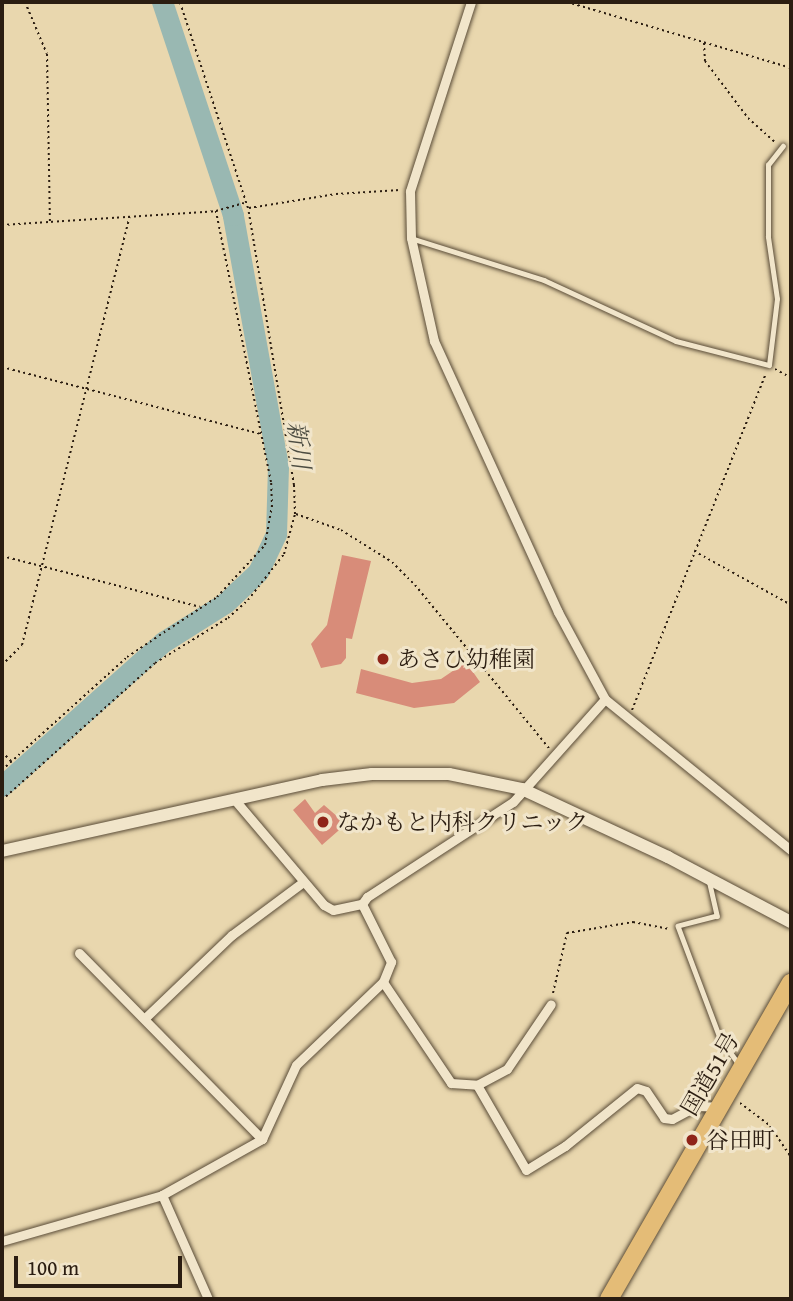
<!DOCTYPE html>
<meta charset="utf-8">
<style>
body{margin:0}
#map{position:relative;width:793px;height:1301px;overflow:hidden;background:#e9d7ae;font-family:"Gentium Book Plus","Noto Serif JP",serif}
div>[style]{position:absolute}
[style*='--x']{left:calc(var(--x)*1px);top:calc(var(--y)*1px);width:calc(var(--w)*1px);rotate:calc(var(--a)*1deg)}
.river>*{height:21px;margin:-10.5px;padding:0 10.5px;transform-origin:10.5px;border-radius:10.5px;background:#99b8b2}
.building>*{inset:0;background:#d88c79}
.path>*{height:2px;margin-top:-1px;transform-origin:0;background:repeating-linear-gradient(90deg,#2b1d11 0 2px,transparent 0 5.5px)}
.roads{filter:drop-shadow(0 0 2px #5a4c38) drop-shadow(0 0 2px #5a4c38)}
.lane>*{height:4.5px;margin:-2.25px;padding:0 2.25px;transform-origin:2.25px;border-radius:2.25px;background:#f1e5ca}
.street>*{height:9px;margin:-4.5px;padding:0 4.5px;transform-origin:4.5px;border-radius:4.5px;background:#f1e5ca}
.secondary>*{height:12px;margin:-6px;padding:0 6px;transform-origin:6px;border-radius:6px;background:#f1e5ca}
.highway>*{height:18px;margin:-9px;padding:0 9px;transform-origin:9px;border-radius:9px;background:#e4bc77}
.dots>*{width:19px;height:19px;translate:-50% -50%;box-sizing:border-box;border:4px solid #f1e5ca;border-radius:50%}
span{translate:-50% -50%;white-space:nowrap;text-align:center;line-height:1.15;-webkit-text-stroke:6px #f1e5ca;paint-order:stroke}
.poi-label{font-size:23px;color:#2b1d11}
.left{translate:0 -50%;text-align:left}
.street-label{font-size:23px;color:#2b1d11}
.water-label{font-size:24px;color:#4c4c41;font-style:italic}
.frame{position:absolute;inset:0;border:4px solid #2b1d11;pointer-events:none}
.scale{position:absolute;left:14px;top:1256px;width:168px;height:32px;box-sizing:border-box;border:4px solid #2b1d11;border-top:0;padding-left:9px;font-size:21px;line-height:24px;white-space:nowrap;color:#2b1d11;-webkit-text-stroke:5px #f1e5ca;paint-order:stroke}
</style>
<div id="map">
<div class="river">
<i style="--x:2;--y:786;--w:216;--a:-41.8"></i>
<i style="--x:163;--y:642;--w:73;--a:-32.2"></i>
<i style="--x:225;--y:603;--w:45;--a:-43.2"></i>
<i style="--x:258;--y:572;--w:42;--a:-64.7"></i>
<i style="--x:276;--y:534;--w:68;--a:-88.3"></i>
<i style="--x:278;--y:466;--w:255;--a:-100.2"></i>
<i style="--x:233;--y:215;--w:225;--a:-108.4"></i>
</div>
<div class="building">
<i style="clip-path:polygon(342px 555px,371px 561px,352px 639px,346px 638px,346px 658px,341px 664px,321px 668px,311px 644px,327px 625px)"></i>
<i style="clip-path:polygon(466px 662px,480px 682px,454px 703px,414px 708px,356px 693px,361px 669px,412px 683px,441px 679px)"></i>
<i style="clip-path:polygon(305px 799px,315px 813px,324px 805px,346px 824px,322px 845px,293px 810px)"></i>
</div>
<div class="path">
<i style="--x:25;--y:2;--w:56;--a:67.1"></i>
<i style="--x:47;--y:54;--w:167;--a:89"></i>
<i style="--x:567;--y:2;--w:234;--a:16.4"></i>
<i style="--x:704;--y:43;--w:18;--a:87"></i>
<i style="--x:705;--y:61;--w:71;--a:53"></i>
<i style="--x:748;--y:118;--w:36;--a:42"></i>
<i style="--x:249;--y:208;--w:88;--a:-9.1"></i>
<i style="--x:336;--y:194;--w:64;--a:-3.6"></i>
<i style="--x:2;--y:225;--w:214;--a:-3.7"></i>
<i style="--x:216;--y:211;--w:29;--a:-16"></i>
<i style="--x:2;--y:367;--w:268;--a:14.5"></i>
<i style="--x:775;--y:369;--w:18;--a:29"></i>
<i style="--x:296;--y:514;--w:48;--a:19.6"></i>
<i style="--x:341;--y:530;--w:60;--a:32.1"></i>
<i style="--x:392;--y:562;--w:33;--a:45"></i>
<i style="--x:415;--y:585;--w:211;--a:50.6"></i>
<i style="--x:694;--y:551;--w:111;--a:29.1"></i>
<i style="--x:2;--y:556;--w:204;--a:14.4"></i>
<i style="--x:2;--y:665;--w:28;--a:-45"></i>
<i style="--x:22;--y:645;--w:442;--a:-75.9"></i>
<i style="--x:632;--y:710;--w:362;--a:-68.3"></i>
<i style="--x:2;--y:752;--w:13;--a:45"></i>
<i style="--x:2;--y:770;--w:169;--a:-42.1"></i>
<i style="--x:127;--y:657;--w:108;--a:-33.7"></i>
<i style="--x:217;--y:597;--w:71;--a:-47.3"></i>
<i style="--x:265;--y:545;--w:39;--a:-80"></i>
<i style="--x:272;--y:507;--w:25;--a:-92"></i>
<i style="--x:271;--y:482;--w:277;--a:-101.5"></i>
<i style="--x:2;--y:800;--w:205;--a:-41.8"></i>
<i style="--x:155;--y:663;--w:86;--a:-31.7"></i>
<i style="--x:228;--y:618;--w:27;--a:-42"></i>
<i style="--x:248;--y:600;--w:58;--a:-52"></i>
<i style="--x:284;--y:554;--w:41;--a:-74.6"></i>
<i style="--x:295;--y:514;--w:29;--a:-92"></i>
<i style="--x:294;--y:485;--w:281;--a:-99.4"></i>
<i style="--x:248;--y:208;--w:217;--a:-108.3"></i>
<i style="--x:553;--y:993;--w:62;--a:-76.9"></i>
<i style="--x:567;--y:933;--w:67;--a:-9.5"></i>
<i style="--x:633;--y:922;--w:37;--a:11"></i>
<i style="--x:740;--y:1103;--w:38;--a:37"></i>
<i style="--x:770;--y:1126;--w:37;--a:56"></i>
</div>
<div class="roads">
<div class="lane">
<i style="--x:411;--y:238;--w:139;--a:17.5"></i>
<i style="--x:544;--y:280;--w:145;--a:24.8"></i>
<i style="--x:676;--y:341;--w:96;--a:14.5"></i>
<i style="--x:769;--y:365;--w:66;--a:-83.1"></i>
<i style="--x:777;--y:299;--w:63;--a:-98.3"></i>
<i style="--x:768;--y:237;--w:72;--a:-90"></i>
<i style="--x:768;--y:165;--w:24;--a:-52"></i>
<i style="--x:709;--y:880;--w:37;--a:77"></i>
<i style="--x:717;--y:916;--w:40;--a:165.6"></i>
<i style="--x:678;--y:926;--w:120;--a:69.4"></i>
<i style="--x:720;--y:1038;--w:32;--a:54"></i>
</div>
<div class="street">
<i style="--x:471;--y:2;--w:199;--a:107.9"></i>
<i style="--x:410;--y:191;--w:47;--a:88.8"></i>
<i style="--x:411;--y:238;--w:106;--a:77.4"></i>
<i style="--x:434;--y:341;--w:298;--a:65.4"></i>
<i style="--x:558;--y:612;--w:99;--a:61.6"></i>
<i style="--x:605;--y:699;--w:240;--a:39.1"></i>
<i style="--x:234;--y:799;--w:139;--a:49.7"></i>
<i style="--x:324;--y:905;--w:10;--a:29"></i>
<i style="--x:333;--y:910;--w:30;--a:-12"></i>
<i style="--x:79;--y:953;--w:261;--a:45.5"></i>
<i style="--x:383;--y:982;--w:122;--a:56"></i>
<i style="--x:451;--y:1083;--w:26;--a:4"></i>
<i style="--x:477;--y:1085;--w:34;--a:-28"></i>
<i style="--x:507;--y:1069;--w:78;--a:-55.9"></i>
<i style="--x:145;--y:1018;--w:120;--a:-43.7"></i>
<i style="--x:232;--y:935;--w:89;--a:-36.7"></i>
<i style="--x:477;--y:1085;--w:98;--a:60"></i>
<i style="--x:526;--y:1170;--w:46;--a:-31.6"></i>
<i style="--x:565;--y:1146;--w:92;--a:-38.9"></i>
<i style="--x:637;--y:1088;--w:9;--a:18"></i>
<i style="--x:646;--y:1091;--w:32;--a:56"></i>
<i style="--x:664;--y:1118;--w:8;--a:7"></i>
<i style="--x:672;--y:1119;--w:27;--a:-28"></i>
<i style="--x:696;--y:1106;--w:24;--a:2"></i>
<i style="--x:162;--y:1195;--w:114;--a:66.1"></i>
<i style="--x:2;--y:1241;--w:166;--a:-16"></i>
<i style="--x:162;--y:1195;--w:115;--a:-29.2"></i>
<i style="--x:262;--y:1139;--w:81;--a:-65.3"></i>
<i style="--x:296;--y:1065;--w:120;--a:-43.7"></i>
<i style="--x:383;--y:982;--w:22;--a:-68"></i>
<i style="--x:391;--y:962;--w:65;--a:-116.6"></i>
<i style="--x:362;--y:904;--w:9;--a:-54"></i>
<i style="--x:367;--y:897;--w:174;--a:-33.1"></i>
<i style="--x:513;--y:802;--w:138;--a:-48.2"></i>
</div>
<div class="secondary">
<i style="--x:2;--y:851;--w:328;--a:-12.5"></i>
<i style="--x:322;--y:780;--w:50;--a:-6.8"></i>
<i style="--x:372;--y:774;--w:77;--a:0"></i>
<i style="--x:449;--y:774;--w:75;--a:11.6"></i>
<i style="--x:522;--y:789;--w:161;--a:25"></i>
<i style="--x:668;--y:857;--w:139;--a:27.9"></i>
</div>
<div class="highway">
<i style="--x:609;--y:1299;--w:365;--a:-60.1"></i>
</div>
</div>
<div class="dots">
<i style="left:383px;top:659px;background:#8f2418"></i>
<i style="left:323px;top:822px;background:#8f2418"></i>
<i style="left:692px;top:1140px;background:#8f2418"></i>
</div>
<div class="poi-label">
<span class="left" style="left:397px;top:659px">あさひ幼稚園</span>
<span class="left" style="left:337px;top:822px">なかもと内科クリニック</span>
<span class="left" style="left:706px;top:1140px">谷田町</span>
</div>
<div class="street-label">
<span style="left:710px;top:1074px;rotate:-60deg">国道51号</span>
</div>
<div class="water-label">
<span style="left:299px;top:445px;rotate:83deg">新川</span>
</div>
<div class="frame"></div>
<div class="scale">100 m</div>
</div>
